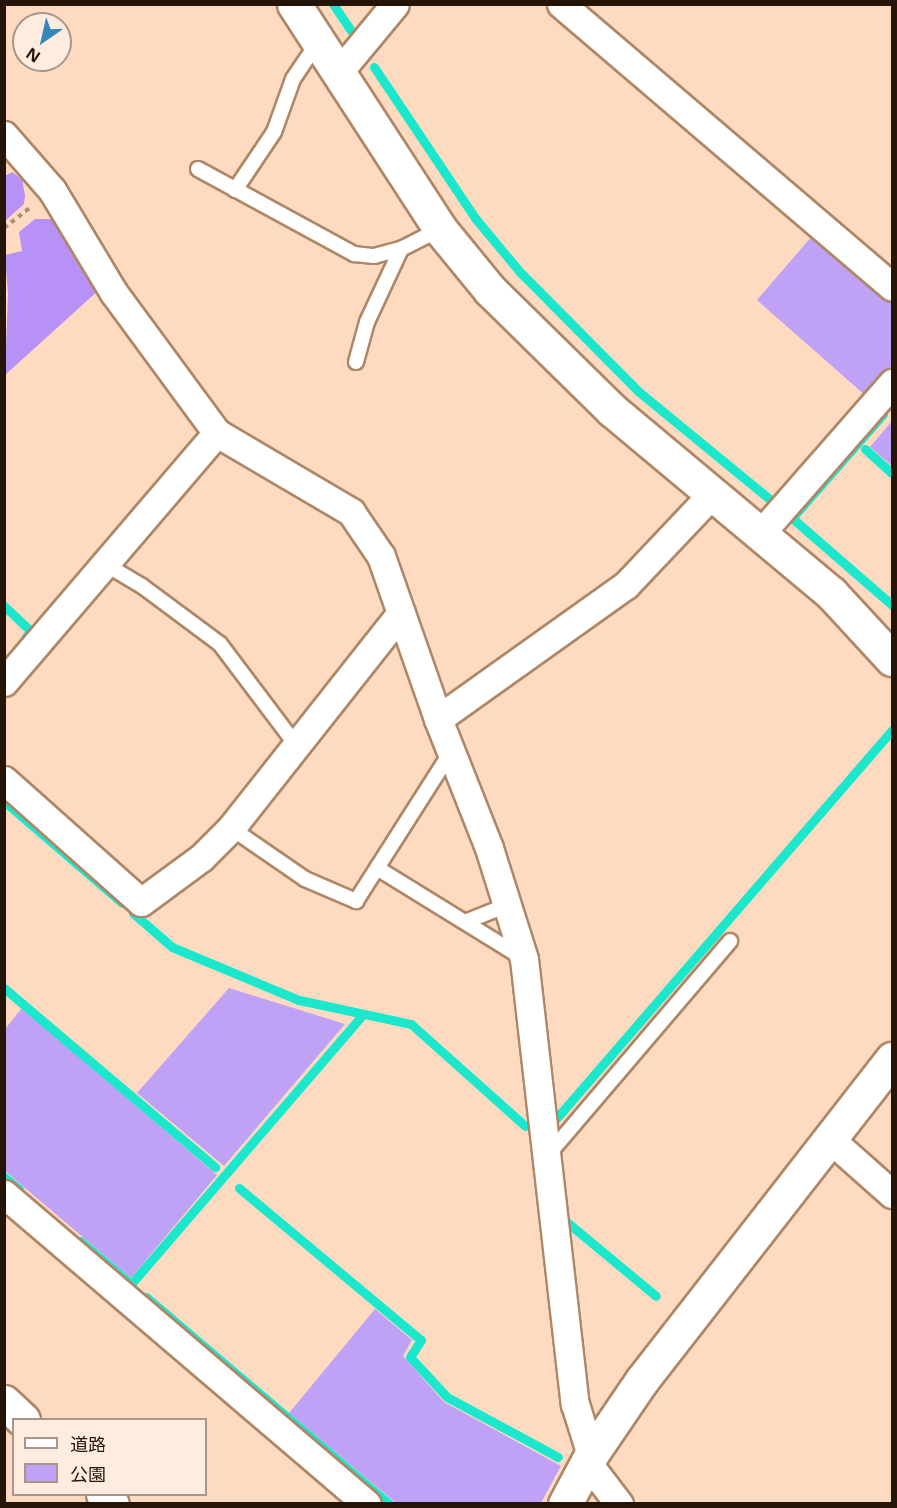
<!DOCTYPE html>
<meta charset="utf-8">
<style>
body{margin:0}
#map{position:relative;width:897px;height:1508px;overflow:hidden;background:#fedbc0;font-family:"Open Sans","Noto Sans JP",sans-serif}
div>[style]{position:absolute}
.green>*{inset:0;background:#bfa1f5}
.forest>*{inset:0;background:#b891f7}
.stream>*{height:9px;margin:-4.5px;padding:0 4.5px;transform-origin:4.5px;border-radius:4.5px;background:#1be7cc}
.path>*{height:4px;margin-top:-2px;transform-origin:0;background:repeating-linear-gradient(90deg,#a98e78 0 4.5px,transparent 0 9px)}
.roads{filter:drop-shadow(2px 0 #ae8767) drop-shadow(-2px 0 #ae8767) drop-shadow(0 2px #ae8767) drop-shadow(0 -2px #ae8767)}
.service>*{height:14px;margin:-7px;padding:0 7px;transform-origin:7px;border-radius:7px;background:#fff}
.minor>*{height:27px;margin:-13.5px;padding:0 13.5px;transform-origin:13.5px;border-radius:13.5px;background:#fff}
.tertiary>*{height:33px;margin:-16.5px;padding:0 16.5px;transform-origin:16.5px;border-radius:16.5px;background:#fff}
.secondary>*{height:33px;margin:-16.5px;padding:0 16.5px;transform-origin:16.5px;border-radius:16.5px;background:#fff}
span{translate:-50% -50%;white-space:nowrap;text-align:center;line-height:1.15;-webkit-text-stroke:5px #feecdf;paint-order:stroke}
.frame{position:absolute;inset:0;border:6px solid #241508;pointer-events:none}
.legend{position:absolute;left:12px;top:1418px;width:195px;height:78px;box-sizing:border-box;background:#feecdf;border:2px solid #a79689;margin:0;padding:8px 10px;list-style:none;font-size:18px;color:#241508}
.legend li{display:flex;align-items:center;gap:12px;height:30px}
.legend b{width:30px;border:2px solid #a79689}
.north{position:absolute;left:12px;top:12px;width:60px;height:60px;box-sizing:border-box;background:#feecdf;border:2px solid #a79689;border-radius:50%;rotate:214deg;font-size:16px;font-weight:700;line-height:24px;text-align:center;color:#241508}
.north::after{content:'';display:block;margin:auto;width:21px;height:27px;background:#3786b8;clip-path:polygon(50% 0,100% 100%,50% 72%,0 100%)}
</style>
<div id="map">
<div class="green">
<i style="clip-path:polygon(812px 236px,892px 304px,892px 365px,866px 396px,757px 300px)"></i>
<i style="clip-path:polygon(892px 421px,892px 466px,870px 447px)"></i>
<i style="clip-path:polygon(229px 988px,345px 1024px,224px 1166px,137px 1093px)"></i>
<i style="clip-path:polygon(22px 1008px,217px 1175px,131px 1278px,5px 1171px,5px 1029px)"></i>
<i style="clip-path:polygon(375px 1309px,412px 1340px,403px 1356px,444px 1402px,561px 1466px,541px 1503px,396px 1503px,289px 1413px)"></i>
</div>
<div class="forest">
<i style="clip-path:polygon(12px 172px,22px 179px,25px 195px,24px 204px,5px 221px,5px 176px)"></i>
<i style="clip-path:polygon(35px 219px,51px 219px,100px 289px,5px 375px,8px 294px,5px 255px,22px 251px,19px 232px)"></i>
</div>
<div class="stream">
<i style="left:333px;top:4px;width:32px;rotate:56deg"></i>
<i style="left:374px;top:67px;width:182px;rotate:56.2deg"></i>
<i style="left:475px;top:218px;width:70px;rotate:50.2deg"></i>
<i style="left:520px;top:272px;width:168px;rotate:45.2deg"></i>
<i style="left:638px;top:391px;width:173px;rotate:39.4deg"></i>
<i style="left:883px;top:414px;width:138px;rotate:131.2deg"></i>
<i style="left:792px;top:518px;width:133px;rotate:41deg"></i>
<i style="left:865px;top:449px;width:36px;rotate:42deg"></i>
<i style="left:4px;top:606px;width:37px;rotate:43deg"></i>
<i style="left:31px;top:631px;width:9px;rotate:131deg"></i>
<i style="left:4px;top:801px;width:156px;rotate:40.8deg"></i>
<i style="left:133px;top:913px;width:52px;rotate:41.1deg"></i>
<i style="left:172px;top:947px;width:138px;rotate:22.7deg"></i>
<i style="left:299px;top:1000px;width:115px;rotate:12.1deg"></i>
<i style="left:411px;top:1024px;width:153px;rotate:41.8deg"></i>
<i style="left:4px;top:988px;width:277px;rotate:40.3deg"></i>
<i style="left:554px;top:1121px;width:517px;rotate:-49.16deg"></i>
<i style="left:4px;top:1177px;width:19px;rotate:39deg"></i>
<i style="left:239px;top:1188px;width:237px;rotate:39.9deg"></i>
<i style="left:421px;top:1340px;width:20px;rotate:123deg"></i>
<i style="left:410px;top:1357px;width:54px;rotate:47.2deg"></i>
<i style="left:447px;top:1397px;width:126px;rotate:28.4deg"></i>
<i style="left:568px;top:1223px;width:114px;rotate:39.7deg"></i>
<i style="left:80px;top:1241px;width:67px;rotate:40.1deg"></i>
<i style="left:131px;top:1284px;width:356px;rotate:-49.3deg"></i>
<i style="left:146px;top:1297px;width:319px;rotate:40.4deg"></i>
</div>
<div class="path">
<i style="left:4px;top:228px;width:33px;rotate:-38deg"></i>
</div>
<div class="roads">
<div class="service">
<i style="left:198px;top:169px;width:178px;rotate:28.6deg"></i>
<i style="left:354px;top:254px;width:20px;rotate:6deg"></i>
<i style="left:374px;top:256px;width:28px;rotate:-15deg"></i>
<i style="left:401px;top:249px;width:44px;rotate:-27.1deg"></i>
<i style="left:235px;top:190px;width:70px;rotate:-56.1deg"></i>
<i style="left:274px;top:132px;width:56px;rotate:-70.3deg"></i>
<i style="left:293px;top:79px;width:45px;rotate:-56deg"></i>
<i style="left:356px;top:362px;width:41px;rotate:-74.6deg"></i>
<i style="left:367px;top:322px;width:81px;rotate:-65deg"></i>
<i style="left:105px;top:564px;width:43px;rotate:30.7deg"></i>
<i style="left:142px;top:586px;width:97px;rotate:36.6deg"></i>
<i style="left:220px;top:644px;width:126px;rotate:53deg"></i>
<i style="left:231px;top:828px;width:90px;rotate:34.6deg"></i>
<i style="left:305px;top:879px;width:56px;rotate:23.3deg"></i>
<i style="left:356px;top:901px;width:177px;rotate:-57.5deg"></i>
<i style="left:377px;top:868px;width:169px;rotate:31.7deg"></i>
<i style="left:465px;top:922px;width:45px;rotate:-22deg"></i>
<i style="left:548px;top:1155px;width:281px;rotate:-49.6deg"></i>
</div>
<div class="minor">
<i style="left:561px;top:4px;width:435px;rotate:40.5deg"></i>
<i style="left:338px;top:73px;width:89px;rotate:-50.4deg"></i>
<i style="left:4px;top:135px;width:73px;rotate:48.9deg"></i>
<i style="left:52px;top:190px;width:120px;rotate:59deg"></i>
<i style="left:114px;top:293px;width:174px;rotate:53.7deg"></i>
<i style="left:217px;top:433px;width:156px;rotate:30.5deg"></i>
<i style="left:351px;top:512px;width:53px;rotate:55.7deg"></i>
<i style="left:381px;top:556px;width:173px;rotate:70.7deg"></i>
<i style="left:438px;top:719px;width:139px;rotate:68.4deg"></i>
<i style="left:489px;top:848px;width:116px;rotate:72.5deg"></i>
<i style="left:524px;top:959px;width:448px;rotate:83.5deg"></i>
<i style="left:575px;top:1404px;width:53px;rotate:72.6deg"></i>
<i style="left:760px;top:534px;width:201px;rotate:-48.8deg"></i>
<i style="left:4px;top:682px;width:328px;rotate:-49.5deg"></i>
<i style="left:438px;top:719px;width:231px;rotate:-35.5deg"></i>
<i style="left:626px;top:585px;width:125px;rotate:-46.6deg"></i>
<i style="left:4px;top:780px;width:183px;rotate:41.7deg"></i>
<i style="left:141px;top:902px;width:74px;rotate:-36.3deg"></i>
<i style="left:201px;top:858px;width:42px;rotate:-45deg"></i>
<i style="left:231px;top:828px;width:274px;rotate:-51.7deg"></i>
<i style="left:830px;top:1139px;width:83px;rotate:41.6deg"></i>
<i style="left:4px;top:1194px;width:477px;rotate:40.5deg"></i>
<i style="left:587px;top:1462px;width:53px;rotate:52.7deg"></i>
</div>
<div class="tertiary">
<i style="left:294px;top:4px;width:268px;rotate:57deg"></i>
<i style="left:440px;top:229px;width:79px;rotate:50.7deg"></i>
<i style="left:490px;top:290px;width:171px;rotate:44.5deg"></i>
<i style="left:612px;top:410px;width:285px;rotate:39.9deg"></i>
<i style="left:831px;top:593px;width:90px;rotate:47.3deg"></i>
<i style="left:565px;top:1504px;width:55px;rotate:-62deg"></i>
<i style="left:591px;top:1455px;width:91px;rotate:-55.8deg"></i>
<i style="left:642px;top:1380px;width:407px;rotate:-52.1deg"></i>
</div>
<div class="secondary">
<i style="left:4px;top:1402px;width:26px;rotate:43deg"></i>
<i style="left:103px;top:1494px;width:13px;rotate:48deg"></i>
</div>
</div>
<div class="frame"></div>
<ul class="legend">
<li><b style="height:8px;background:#fff"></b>道路</li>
<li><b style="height:16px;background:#bfa1f5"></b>公園</li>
</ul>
<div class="north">N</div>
</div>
